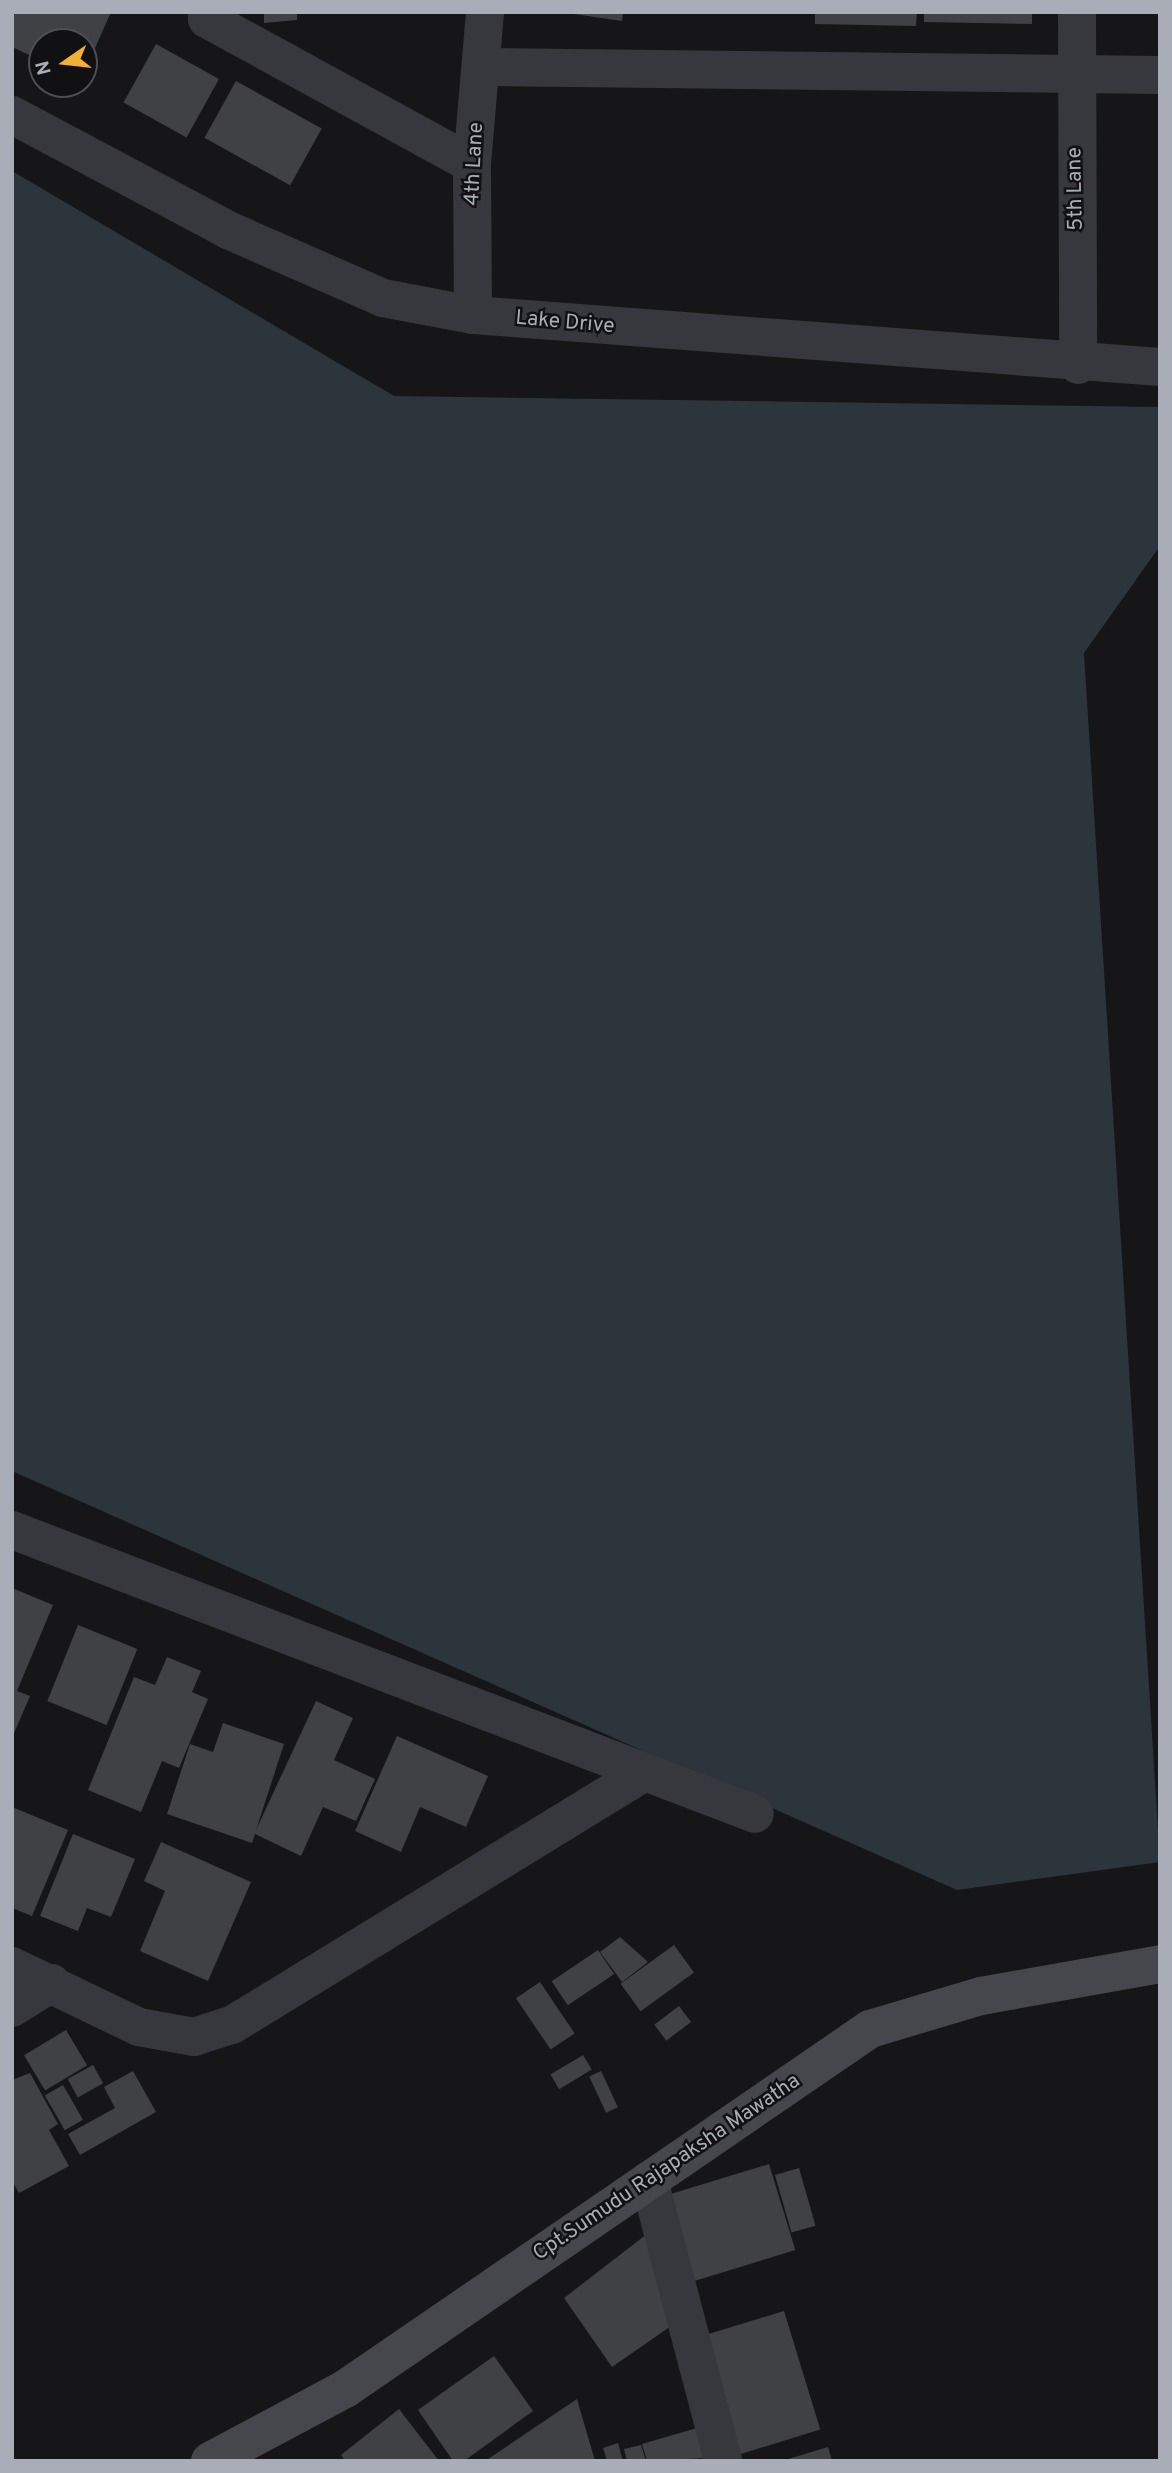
<!DOCTYPE html>
<style>
body{margin:0}
#map{position:relative;width:1172px;height:2473px;overflow:hidden;background:#161618;font-family:Overpass,sans-serif}
div>[style]{position:absolute}
.water>*{inset:0;background:#2c353c}
.building>*{inset:0;background:#404145;transform-origin:0 0}
.street>*{height:38px;margin:-19px;padding:0 19px;transform-origin:19px;border-radius:19px;background:#37383d}
.secondary>*{height:38px;margin:-19px;padding:0 19px;transform-origin:19px;border-radius:19px;background:#45474d}
span{translate:-50% -50%;white-space:nowrap;text-align:center;line-height:1.15;-webkit-text-stroke:5px #111113;paint-order:stroke}
.street-label{font-size:21px;color:#a8adb8}
.frame{position:absolute;inset:0;border:14px solid #a8adb8;pointer-events:none}
.north{position:absolute;left:28px;top:28px;width:70px;height:70px;box-sizing:border-box;background:#111113;border:2px solid #4d4f55;border-radius:50%;rotate:256deg;font-size:19px;font-weight:700;line-height:28px;text-align:center;color:#a8adb8}
.north::after{content:'';display:block;margin:auto;width:24px;height:32px;background:#f2b134;clip-path:polygon(50% 0,100% 100%,50% 72%,0 100%)}
</style>
<div id="map">
<div class="water">
<i style="clip-path:polygon(12px 171px,394px 396px,1160px 407px,1160px 546px,1084px 653px,1160px 1862px,957px 1890px,12px 1471px)"></i>
</div>
<div class="building">
<i style="clip-path:polygon(12px 12px,111px 12px,84px 73px,84px 42px,42px 42px,42px 61px,12px 47px)"></i>
<i style="clip-path:polygon(264px 12px,297px 12px,297px 20px,264px 23px)"></i>
<i style="clip-path:polygon(560px 12px,623px 12px,622px 21px)"></i>
<i style="clip-path:polygon(815px 12px,917px 12px,916px 26px,815px 24px)"></i>
<i style="clip-path:polygon(924px 12px,1032px 12px,1032px 24px,924px 22px)"></i>
<i style="left:156px;top:44px;width:72px;height:67px;rotate:29deg"></i>
<i style="left:236px;top:81px;width:98px;height:65px;rotate:29deg"></i>
<i style="clip-path:polygon(12px 1588px,53px 1605px,17px 1691px,30px 1696px,12px 1738px)"></i>
<i style="left:78px;top:1625px;width:64px;height:82px;rotate:22deg"></i>
<i style="clip-path:polygon(167px 1657px,201px 1671px,192px 1692px,208px 1699px,179px 1768px,162px 1761px,141px 1812px,88px 1790px,134px 1677px,155px 1685px)"></i>
<i style="clip-path:polygon(316px 1701px,353px 1718px,334px 1760px,375px 1779px,356px 1821px,323px 1807px,301px 1856px,255px 1834px,252px 1843px,167px 1814px,190px 1744px,213px 1752px,223px 1723px,284px 1744px,256px 1830px)"></i>
<i style="clip-path:polygon(397px 1736px,488px 1776px,466px 1827px,420px 1807px,401px 1852px,355px 1831px)"></i>
<i style="clip-path:polygon(12px 1807px,68px 1830px,32px 1916px,12px 1908px)"></i>
<i style="clip-path:polygon(73px 1834px,135px 1859px,111px 1917px,87px 1908px,78px 1931px,40px 1916px)"></i>
<i style="clip-path:polygon(161px 1842px,251px 1882px,208px 1981px,140px 1951px,165px 1891px,144px 1881px)"></i>
<i style="clip-path:polygon(620px 1937px,648px 1962px,622px 1982px,600px 1952px)"></i>
<i style="left:674px;top:1945px;width:34px;height:66px;rotate:54deg"></i>
<i style="left:598px;top:1950px;width:29px;height:56px;rotate:56deg"></i>
<i style="left:540px;top:1982px;width:62px;height:29px;rotate:56deg"></i>
<i style="left:679px;top:2006px;width:20px;height:31px;rotate:53deg"></i>
<i style="left:66px;top:2030px;width:41px;height:49px;rotate:59deg"></i>
<i style="left:583px;top:2055px;width:17px;height:38px;rotate:59deg"></i>
<i style="left:93px;top:2065px;width:21px;height:29px;rotate:61deg"></i>
<i style="clip-path:polygon(133px 2071px,156px 2112px,80px 2155px,68px 2134px,115px 2108px,104px 2087px)"></i>
<i style="left:601px;top:2071px;width:40px;height:13px;rotate:65deg"></i>
<i style="clip-path:polygon(30px 2073px,58px 2124px,49px 2130px,69px 2166px,19px 2193px,12px 2181px,12px 2080px)"></i>
<i style="left:63px;top:2085px;width:40px;height:21px;rotate:60deg"></i>
<i style="left:769px;top:2164px;width:90px;height:108px;rotate:73deg"></i>
<i style="left:799px;top:2168px;width:60px;height:25px;rotate:74deg"></i>
<i style="clip-path:polygon(647px 2234px,674px 2324px,612px 2367px,564px 2298px)"></i>
<i style="left:784px;top:2311px;width:124px;height:84px;rotate:73deg"></i>
<i style="clip-path:polygon(494px 2356px,533px 2411px,464px 2461px,453px 2461px,418px 2410px)"></i>
<i style="clip-path:polygon(577px 2399px,595px 2461px,485px 2461px)"></i>
<i style="clip-path:polygon(399px 2409px,439px 2461px,345px 2461px,341px 2455px)"></i>
<i style="clip-path:polygon(697px 2428px,706px 2458px,647px 2461px,642px 2444px)"></i>
<i style="clip-path:polygon(618px 2443px,623px 2461px,607px 2461px,603px 2448px)"></i>
<i style="clip-path:polygon(641px 2445px,646px 2461px,627px 2461px,624px 2449px)"></i>
<i style="clip-path:polygon(828px 2447px,832px 2461px,785px 2461px,785px 2460px)"></i>
</div>
<div class="street">
<i style="left:207px;top:12px;width:7px;rotate:90deg"></i>
<i style="left:207px;top:19px;width:302px;rotate:28.7deg"></i>
<i style="left:1077px;top:12px;width:353px;rotate:89.8deg"></i>
<i style="left:482px;top:67px;width:678px;rotate:0.68deg"></i>
<i style="left:12px;top:115px;width:245px;rotate:28deg"></i>
<i style="left:228px;top:230px;width:169px;rotate:23.7deg"></i>
<i style="left:383px;top:298px;width:92px;rotate:10.7deg"></i>
<i style="left:473px;top:315px;width:689px;rotate:4.33deg"></i>
<i style="left:473px;top:315px;width:151px;rotate:-90.4deg"></i>
<i style="left:472px;top:164px;width:153px;rotate:-85.1deg"></i>
<i style="left:12px;top:1530px;width:795px;rotate:20.92deg"></i>
<i style="left:12px;top:1966px;width:141px;rotate:25.7deg"></i>
<i style="left:139px;top:2027px;width:56px;rotate:10.3deg"></i>
<i style="left:194px;top:2037px;width:40px;rotate:-18deg"></i>
<i style="left:232px;top:2025px;width:484px;rotate:-31.5deg"></i>
<i style="left:12px;top:2008px;width:47px;rotate:-32deg"></i>
<i style="left:649px;top:2180px;width:291px;rotate:75.2deg"></i>
</div>
<div class="secondary">
<i style="left:210px;top:2461px;width:153px;rotate:-28.1deg"></i>
<i style="left:345px;top:2389px;width:637px;rotate:-34.44deg"></i>
<i style="left:870px;top:2029px;width:116px;rotate:-16.6deg"></i>
<i style="left:981px;top:1996px;width:182px;rotate:-10.1deg"></i>
</div>
<div class="street-label">
<span style="left:475px;top:164px;rotate:-87deg">4th Lane</span>
<span style="left:1076px;top:189px;rotate:-91deg">5th Lane</span>
<span style="left:565px;top:323px;rotate:5deg">Lake Drive</span>
<span style="left:667px;top:2168px;rotate:-34deg">Cpt.Sumudu Rajapaksha Mawatha</span>
</div>
<div class="frame"></div>
<div class="north">N</div>
</div>
